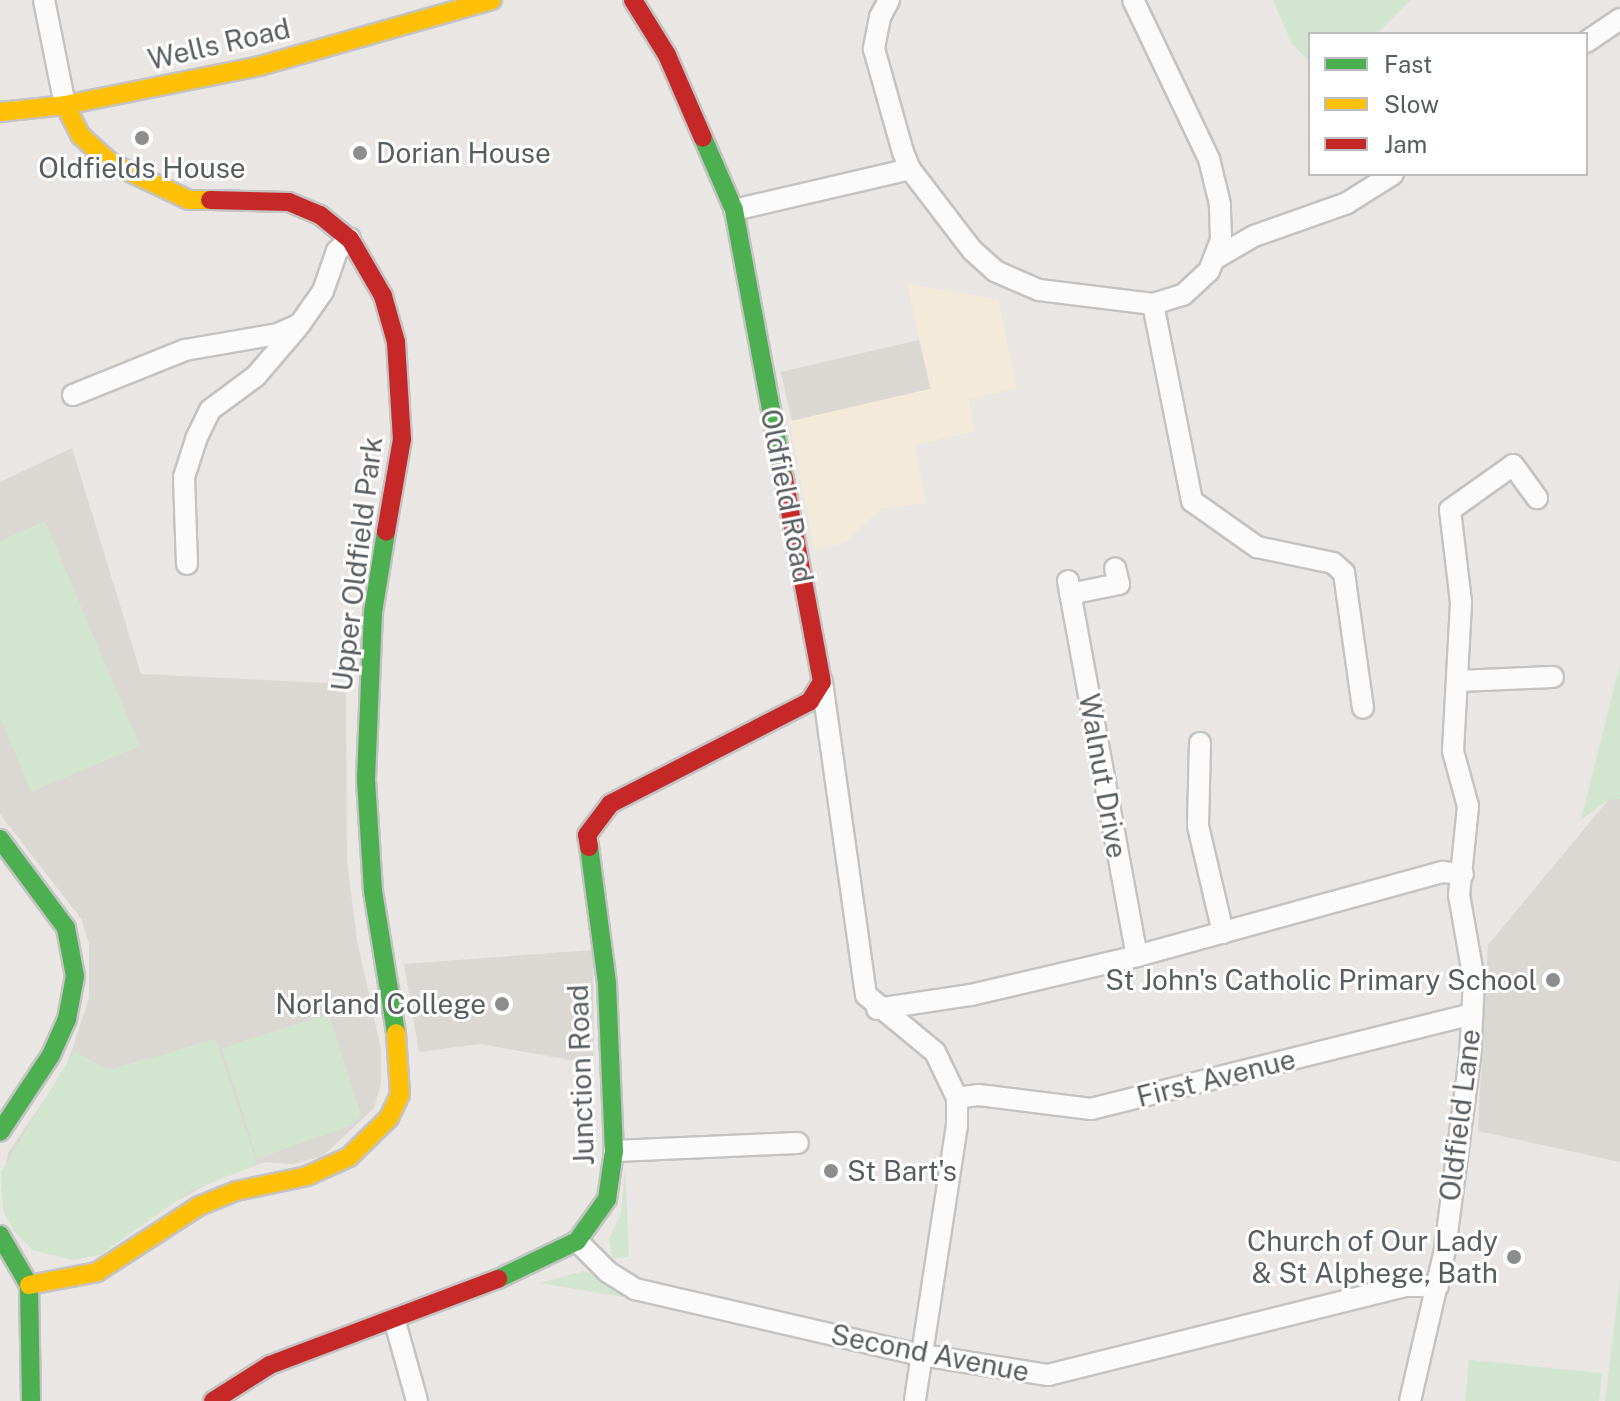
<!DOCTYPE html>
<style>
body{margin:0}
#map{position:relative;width:1620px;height:1401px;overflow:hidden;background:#e9e6e3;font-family:"Public Sans",sans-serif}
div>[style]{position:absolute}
.commercial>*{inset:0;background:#f4eada}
.education>*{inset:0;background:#dbd7d2;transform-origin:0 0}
.green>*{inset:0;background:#d2e5ce}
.roads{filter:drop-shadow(2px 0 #c4c3c4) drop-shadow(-2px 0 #c4c3c4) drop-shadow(0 2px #c4c3c4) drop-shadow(0 -2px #c4c3c4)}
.street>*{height:20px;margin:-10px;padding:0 10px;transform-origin:10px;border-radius:10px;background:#fcfbfb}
.fast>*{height:18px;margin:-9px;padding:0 9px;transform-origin:9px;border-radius:9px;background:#4caf50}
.slow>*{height:18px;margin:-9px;padding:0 9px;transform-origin:9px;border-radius:9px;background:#ffc107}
.jam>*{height:18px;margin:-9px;padding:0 9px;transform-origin:9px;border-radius:9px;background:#c62828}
.dots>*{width:22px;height:22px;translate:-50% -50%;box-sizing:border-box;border:4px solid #fff;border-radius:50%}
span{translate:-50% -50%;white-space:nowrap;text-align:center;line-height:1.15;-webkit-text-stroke:6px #fff;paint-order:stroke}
.street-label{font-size:28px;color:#585d61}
.poi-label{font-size:28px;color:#585d61}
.left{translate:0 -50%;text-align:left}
.right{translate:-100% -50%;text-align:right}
.legend{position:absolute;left:1308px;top:32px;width:280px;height:144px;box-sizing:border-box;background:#fff;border:2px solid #bcbec0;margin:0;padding:10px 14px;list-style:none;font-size:24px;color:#585d61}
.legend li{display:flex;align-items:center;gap:16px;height:40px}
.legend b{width:40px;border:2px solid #bcbec0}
</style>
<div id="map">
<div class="commercial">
<i style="clip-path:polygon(907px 284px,998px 299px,1017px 388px,969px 400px,975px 431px,915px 445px,926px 503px,881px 509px,844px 543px,814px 549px,789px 418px,931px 389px)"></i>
</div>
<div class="education">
<i style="left:919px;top:340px;width:50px;height:142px;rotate:77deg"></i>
<i style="clip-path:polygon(72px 448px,141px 674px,346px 684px,347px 861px,357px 940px,381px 1050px,381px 1083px,374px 1108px,323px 1156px,293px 1164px,265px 1162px,226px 1174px,153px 1214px,101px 1254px,74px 1260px,33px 1250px,14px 1231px,1px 1190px,8px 1153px,66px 1068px,89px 998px,89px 944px,82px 920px,0 814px,0 482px)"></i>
<i style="clip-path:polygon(1609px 799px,1620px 799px,1620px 1162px,1478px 1131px,1488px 945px)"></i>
<i style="clip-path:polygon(593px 950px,594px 1064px,480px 1044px,419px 1052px,404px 964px)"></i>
</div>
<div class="green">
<i style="clip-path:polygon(1273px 0,1411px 0,1376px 34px,1310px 34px,1310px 62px,1292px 44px)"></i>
<i style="clip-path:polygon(45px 521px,140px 746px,31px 792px,0 717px,0 541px)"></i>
<i style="clip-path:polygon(1620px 664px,1620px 799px,1608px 800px,1581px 820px)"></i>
<i style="clip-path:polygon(329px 1014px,361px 1114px,352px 1125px,257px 1159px,222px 1048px)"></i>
<i style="clip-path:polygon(216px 1039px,257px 1165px,192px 1190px,101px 1254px,74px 1260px,33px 1250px,14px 1231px,3px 1210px,1px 1172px,74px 1051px,108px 1070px)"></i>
<i style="clip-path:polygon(625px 1167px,629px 1257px,612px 1258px,609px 1239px,621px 1213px)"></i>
<i style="clip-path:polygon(584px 1271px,600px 1277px,623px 1297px,540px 1283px)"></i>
<i style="clip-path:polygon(1620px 1280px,1620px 1401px,1605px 1401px)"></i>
<i style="clip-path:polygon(1469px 1360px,1602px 1373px,1599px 1401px,1465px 1401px)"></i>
</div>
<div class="roads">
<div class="street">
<i style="left:44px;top:0;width:107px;rotate:78.7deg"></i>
<i style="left:889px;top:0;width:19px;rotate:118deg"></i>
<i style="left:880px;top:17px;width:33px;rotate:101deg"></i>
<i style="left:874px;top:49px;width:107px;rotate:74.3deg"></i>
<i style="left:903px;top:152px;width:18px;rotate:68deg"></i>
<i style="left:910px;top:169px;width:102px;rotate:52.6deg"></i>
<i style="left:972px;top:250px;width:31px;rotate:42deg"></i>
<i style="left:995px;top:271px;width:48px;rotate:23.4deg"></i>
<i style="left:1039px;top:290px;width:115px;rotate:7deg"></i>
<i style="left:1153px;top:304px;width:31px;rotate:-17deg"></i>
<i style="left:1183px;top:295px;width:35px;rotate:-43deg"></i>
<i style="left:1209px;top:271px;width:34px;rotate:-69deg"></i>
<i style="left:1221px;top:239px;width:35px;rotate:-92deg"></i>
<i style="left:1220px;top:204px;width:46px;rotate:-103.7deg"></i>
<i style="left:1209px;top:159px;width:176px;rotate:-115.5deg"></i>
<i style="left:1586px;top:42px;width:41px;rotate:-34.1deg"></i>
<i style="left:734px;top:210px;width:181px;rotate:-13.1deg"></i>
<i style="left:1216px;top:258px;width:44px;rotate:-30.1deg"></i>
<i style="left:1254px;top:236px;width:99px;rotate:-19.5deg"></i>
<i style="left:1347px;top:203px;width:54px;rotate:-32.2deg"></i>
<i style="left:1153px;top:304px;width:201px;rotate:78.8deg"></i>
<i style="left:1192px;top:501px;width:80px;rotate:35.3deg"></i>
<i style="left:1257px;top:547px;width:78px;rotate:11.9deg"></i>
<i style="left:1333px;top:563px;width:15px;rotate:42deg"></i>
<i style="left:1344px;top:573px;width:136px;rotate:82deg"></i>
<i style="left:73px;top:395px;width:121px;rotate:-21.9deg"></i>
<i style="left:185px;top:350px;width:94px;rotate:-9.8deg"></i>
<i style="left:278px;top:334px;width:24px;rotate:-24deg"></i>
<i style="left:300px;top:324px;width:40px;rotate:-55.1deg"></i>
<i style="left:323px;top:291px;width:42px;rotate:-70.7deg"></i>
<i style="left:337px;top:251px;width:18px;rotate:-43deg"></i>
<i style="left:187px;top:564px;width:87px;rotate:-92deg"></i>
<i style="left:184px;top:477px;width:40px;rotate:-72deg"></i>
<i style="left:196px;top:439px;width:32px;rotate:-64deg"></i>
<i style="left:210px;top:410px;width:57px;rotate:-36.5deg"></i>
<i style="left:256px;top:376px;width:63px;rotate:-49.5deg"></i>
<i style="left:1068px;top:581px;width:381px;rotate:79.6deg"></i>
<i style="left:1070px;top:594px;width:50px;rotate:-11.5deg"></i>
<i style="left:1119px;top:584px;width:16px;rotate:-104deg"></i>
<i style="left:1457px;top:681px;width:96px;rotate:-2.4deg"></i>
<i style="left:822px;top:682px;width:316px;rotate:82deg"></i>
<i style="left:866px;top:995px;width:89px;rotate:39.6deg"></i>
<i style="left:935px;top:1052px;width:51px;rotate:64.4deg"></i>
<i style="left:957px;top:1098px;width:27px;rotate:90deg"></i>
<i style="left:957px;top:1125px;width:279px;rotate:98.7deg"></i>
<i style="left:1200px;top:743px;width:83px;rotate:91.4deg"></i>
<i style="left:1198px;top:826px;width:110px;rotate:76.8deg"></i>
<i style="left:877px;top:1009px;width:95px;rotate:-8.5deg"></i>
<i style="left:971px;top:995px;width:171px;rotate:-13.2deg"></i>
<i style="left:1137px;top:956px;width:317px;rotate:-15.4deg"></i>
<i style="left:1443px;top:872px;width:20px;rotate:6deg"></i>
<i style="left:957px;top:1098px;width:22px;rotate:-8deg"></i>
<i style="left:979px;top:1095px;width:113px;rotate:7.1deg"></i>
<i style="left:1091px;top:1109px;width:393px;rotate:-14deg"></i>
<i style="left:614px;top:1151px;width:184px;rotate:-2.5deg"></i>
<i style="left:577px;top:1241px;width:44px;rotate:45deg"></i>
<i style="left:608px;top:1272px;width:32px;rotate:32deg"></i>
<i style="left:635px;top:1289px;width:294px;rotate:13deg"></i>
<i style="left:922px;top:1355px;width:128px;rotate:9deg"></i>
<i style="left:1048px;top:1375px;width:369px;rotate:-14deg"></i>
<i style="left:1406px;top:1286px;width:32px"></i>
<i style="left:395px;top:1322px;width:82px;rotate:74.4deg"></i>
<i style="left:1410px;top:1401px;width:156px;rotate:-77deg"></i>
<i style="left:1445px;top:1249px;width:194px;rotate:-82.6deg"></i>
<i style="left:1470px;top:1057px;width:77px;rotate:-87deg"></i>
<i style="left:1474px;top:980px;width:86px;rotate:-100deg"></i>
<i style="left:1459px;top:895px;width:89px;rotate:-84.2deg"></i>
<i style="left:1468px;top:806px;width:57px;rotate:-105.3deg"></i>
<i style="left:1453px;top:751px;width:149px;rotate:-86.9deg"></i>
<i style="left:1461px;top:602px;width:93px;rotate:-96.8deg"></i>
<i style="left:1450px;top:510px;width:77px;rotate:-35.5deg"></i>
<i style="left:1513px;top:465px;width:41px;rotate:54deg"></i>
</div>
<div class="fast">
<i style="left:703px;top:138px;width:78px;rotate:66.7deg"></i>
<i style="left:734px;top:210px;width:274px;rotate:79.5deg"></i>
<i style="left:386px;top:532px;width:81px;rotate:99.2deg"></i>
<i style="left:373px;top:612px;width:168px;rotate:92.4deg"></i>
<i style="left:366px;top:780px;width:111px;rotate:86.4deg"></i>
<i style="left:373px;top:891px;width:144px;rotate:80.8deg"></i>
<i style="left:0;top:839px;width:111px;rotate:53.4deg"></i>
<i style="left:66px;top:928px;width:49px;rotate:79.4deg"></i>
<i style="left:75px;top:976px;width:44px;rotate:100.5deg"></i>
<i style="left:67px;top:1019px;width:39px;rotate:114deg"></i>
<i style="left:51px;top:1055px;width:92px;rotate:123.5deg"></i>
<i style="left:0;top:1235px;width:58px;rotate:59.9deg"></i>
<i style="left:29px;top:1285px;width:116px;rotate:89deg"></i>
<i style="left:498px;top:1279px;width:88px;rotate:-25.7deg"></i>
<i style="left:577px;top:1241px;width:52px;rotate:-54.5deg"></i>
<i style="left:607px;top:1199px;width:49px;rotate:-81.7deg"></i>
<i style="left:614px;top:1151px;width:168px;rotate:-92.4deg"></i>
<i style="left:607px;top:983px;width:137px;rotate:-97.5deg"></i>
</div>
<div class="slow">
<i style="left:65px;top:105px;width:34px;rotate:63deg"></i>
<i style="left:80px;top:135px;width:42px;rotate:42.1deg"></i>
<i style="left:111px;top:163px;width:86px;rotate:25.4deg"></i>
<i style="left:189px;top:200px;width:21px"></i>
<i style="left:0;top:112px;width:65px;rotate:-6.1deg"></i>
<i style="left:65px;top:105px;width:199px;rotate:-11.3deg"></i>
<i style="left:260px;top:66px;width:241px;rotate:-15.9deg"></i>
<i style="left:29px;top:1285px;width:69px;rotate:-10.8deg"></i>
<i style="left:97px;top:1272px;width:121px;rotate:-32.9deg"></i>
<i style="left:199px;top:1206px;width:40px;rotate:-22deg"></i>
<i style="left:236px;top:1191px;width:73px;rotate:-11.9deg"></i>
<i style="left:307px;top:1176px;width:46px;rotate:-24.3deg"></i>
<i style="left:349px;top:1157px;width:56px;rotate:-44.3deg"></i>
<i style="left:389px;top:1118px;width:26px;rotate:-65deg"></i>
<i style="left:400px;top:1094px;width:61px;rotate:-93.8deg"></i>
</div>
<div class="jam">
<i style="left:633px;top:0;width:65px;rotate:58.3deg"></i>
<i style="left:667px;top:55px;width:90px;rotate:66.6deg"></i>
<i style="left:210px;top:200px;width:79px;rotate:1.5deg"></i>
<i style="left:289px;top:202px;width:34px;rotate:23deg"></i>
<i style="left:320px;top:215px;width:38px;rotate:39deg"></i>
<i style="left:350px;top:239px;width:66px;rotate:59.9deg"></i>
<i style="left:383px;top:296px;width:48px;rotate:74.2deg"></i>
<i style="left:396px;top:342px;width:97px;rotate:86.5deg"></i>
<i style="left:402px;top:439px;width:94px;rotate:99.8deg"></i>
<i style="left:589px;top:847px;width:12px;rotate:-99deg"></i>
<i style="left:587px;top:835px;width:39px;rotate:-53deg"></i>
<i style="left:610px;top:804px;width:225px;rotate:-27.2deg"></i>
<i style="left:810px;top:701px;width:22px;rotate:-58deg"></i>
<i style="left:822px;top:682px;width:207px;rotate:-100.6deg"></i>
<i style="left:213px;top:1401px;width:67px;rotate:-32.3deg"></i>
<i style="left:270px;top:1365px;width:244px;rotate:-20.7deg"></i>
</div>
</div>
<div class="dots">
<i style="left:142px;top:138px;background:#8b8d8e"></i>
<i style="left:360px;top:153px;background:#8b8d8e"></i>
<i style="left:1553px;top:980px;background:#8b8d8e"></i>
<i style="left:502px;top:1004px;background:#8b8d8e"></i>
<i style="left:831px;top:1171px;background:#8b8d8e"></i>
<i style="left:1514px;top:1257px;background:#8b8d8e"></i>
</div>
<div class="street-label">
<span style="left:219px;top:44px;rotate:-13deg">Wells Road</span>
<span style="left:787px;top:496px;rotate:79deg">Oldfield Road</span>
<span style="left:357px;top:564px;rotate:-83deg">Upper Oldfield Park</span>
<span style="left:1103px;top:776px;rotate:80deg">Walnut Drive</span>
<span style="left:581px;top:1075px;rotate:-92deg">Junction Road</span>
<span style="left:1216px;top:1078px;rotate:-14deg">First Avenue</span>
<span style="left:1460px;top:1115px;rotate:-83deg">Oldfield Lane</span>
<span style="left:930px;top:1353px;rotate:11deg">Second Avenue</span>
</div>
<div class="poi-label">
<span class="left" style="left:376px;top:153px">Dorian House</span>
<span style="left:142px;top:168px">Oldfields House</span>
<span class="right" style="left:1537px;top:980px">St John's Catholic Primary School</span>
<span class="right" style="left:486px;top:1004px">Norland College</span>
<span class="left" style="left:847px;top:1171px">St Bart's</span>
<span class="right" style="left:1498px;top:1257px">Church of Our Lady<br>&amp; St Alphege, Bath</span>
</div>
<ul class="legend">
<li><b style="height:10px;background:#4caf50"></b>Fast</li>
<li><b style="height:10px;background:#ffc107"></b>Slow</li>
<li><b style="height:10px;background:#c62828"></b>Jam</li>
</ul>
</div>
